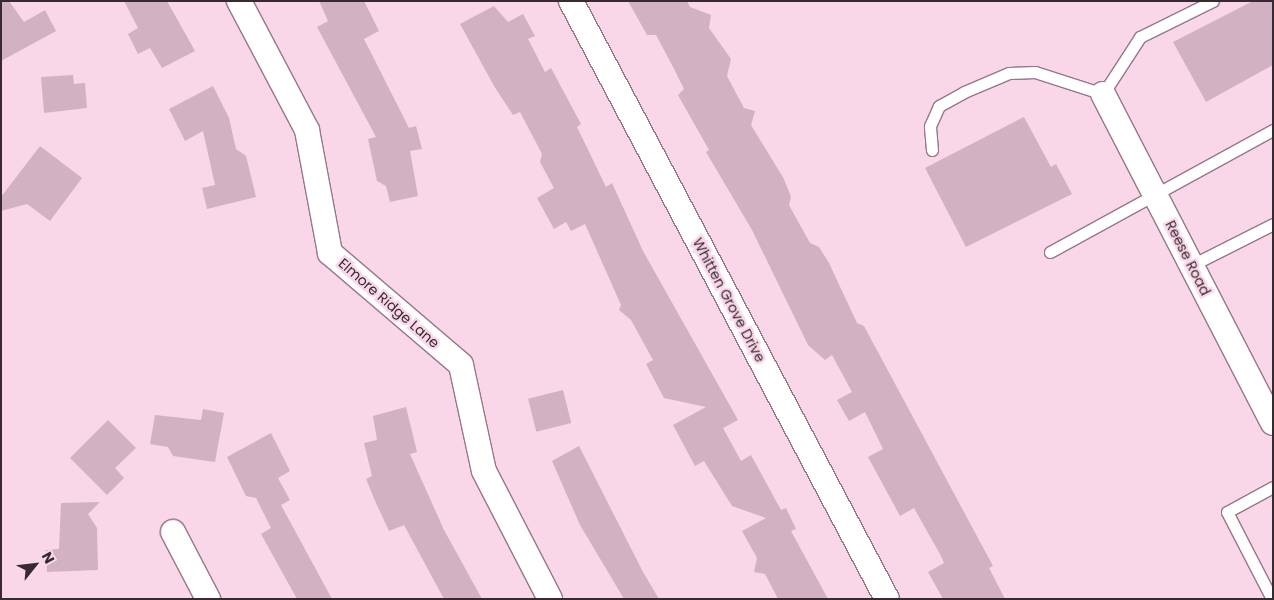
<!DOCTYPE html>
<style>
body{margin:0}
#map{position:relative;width:1274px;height:600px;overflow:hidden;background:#f9d7e9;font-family:Poppins,sans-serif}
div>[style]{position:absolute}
.building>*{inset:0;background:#d2b1c3;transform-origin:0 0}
.roads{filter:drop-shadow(1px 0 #967788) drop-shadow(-1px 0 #967788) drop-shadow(0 1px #967788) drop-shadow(0 -1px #967788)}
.service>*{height:11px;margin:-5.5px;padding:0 5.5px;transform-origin:5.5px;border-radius:5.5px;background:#fff}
.minor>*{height:24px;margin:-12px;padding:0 12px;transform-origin:12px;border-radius:12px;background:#fff}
span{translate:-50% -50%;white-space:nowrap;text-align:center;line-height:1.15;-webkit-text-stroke:5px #f9d7e9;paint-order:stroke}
.street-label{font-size:14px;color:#372a31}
.frame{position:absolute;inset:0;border:2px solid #372a31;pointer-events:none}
.north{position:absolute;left:10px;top:540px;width:50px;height:50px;-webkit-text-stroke:4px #f9d7e9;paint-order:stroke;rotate:61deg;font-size:14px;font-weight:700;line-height:20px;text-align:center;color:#372a31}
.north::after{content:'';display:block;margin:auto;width:18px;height:22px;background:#372a31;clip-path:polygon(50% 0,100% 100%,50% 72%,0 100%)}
</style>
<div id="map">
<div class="building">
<i style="clip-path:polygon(1px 1px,9px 1px,24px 22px,45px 10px,56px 31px,1px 61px)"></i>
<i style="clip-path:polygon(124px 1px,167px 1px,195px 51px,162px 68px,150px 48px,138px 54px,128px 34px,138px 28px)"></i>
<i style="clip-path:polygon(319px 1px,364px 1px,379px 31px,364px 39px,409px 128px,416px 126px,422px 149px,410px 151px,418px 196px,390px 202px,386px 186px,377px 181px,368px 139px,376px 137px,317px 27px,328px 21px)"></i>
<i style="clip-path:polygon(628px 1px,687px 1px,690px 7px,711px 15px,709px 28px,731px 59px,727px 76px,744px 108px,755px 111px,751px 125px,784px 179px,791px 197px,789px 205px,810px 243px,819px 247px,829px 263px,857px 323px,864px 326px,993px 566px,989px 568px,1005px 599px,943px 599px,928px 572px,944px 563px,941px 556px,914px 508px,900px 516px,868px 457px,883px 449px,865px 412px,849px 421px,837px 400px,852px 392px,832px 355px,825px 360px,808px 345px,752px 230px,706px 152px,709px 150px,678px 95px,684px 89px,673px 67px,656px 35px,647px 35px)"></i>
<i style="clip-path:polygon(1253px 1px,1273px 1px,1273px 65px,1206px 102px,1173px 42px)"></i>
<i style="clip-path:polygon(494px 6px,508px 22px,523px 14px,535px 36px,528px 39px,545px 72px,551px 68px,581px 124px,577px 127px,606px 187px,612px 183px,643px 251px,738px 420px,723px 428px,741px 461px,751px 455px,781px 510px,786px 508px,796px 529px,791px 531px,828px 599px,778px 599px,765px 574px,754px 572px,757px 558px,742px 531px,766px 518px,732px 506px,704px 461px,695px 466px,673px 425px,706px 407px,664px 398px,646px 364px,653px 360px,631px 320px,619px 310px,621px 305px,585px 224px,571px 231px,566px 222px,554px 229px,537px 198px,554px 188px,540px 162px,542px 154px,520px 112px,513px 115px,494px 86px,460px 24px)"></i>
<i style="clip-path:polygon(73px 75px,74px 84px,85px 83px,87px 108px,44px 113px,41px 77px)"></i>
<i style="clip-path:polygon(213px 86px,229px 118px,236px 149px,246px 156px,256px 197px,207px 209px,202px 188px,215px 185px,203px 131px,185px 141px,169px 109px)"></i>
<i style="clip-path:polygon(1024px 117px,1051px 167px,1056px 164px,1072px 194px,966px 247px,925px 168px)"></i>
<i style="clip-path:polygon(40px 146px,82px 178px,50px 221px,27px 204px,1px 211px,1px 197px)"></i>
<i style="left:563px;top:390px;width:34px;height:36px;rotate:76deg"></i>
<i style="clip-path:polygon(406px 407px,417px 452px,410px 454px,444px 530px,482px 599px,444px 599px,404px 525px,389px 531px,376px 503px,366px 479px,372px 476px,364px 443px,377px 440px,373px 416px)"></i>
<i style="clip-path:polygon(203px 409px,224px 413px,215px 462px,173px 456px,168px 447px,150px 444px,155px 415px,201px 420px)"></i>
<i style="clip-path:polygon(108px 420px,136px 448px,115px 468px,124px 478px,107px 495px,70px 458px)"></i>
<i style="clip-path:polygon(271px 433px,290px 471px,278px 478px,290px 500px,281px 505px,332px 599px,297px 599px,261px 534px,271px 528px,256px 498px,246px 496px,227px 457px)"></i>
<i style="clip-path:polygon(579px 446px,643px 572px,659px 599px,624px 599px,580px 525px,552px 461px)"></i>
<i style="clip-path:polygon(100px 502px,88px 514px,97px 528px,98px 570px,47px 572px,46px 550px,59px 549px,61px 503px)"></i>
</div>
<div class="roads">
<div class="service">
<i style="left:932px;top:150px;width:24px;rotate:-95deg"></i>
<i style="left:930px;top:126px;width:22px;rotate:-66deg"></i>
<i style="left:939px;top:106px;width:29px;rotate:-29deg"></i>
<i style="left:964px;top:92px;width:49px;rotate:-22.9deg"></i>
<i style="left:1009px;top:73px;width:26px;rotate:-2deg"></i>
<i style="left:1035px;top:72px;width:71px;rotate:17.9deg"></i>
<i style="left:1103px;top:94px;width:68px;rotate:-57deg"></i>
<i style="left:1140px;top:37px;width:81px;rotate:-26.3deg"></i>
<i style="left:1050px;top:252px;width:254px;rotate:-28.7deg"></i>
<i style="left:1192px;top:265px;width:91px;rotate:-26.8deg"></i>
<i style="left:1272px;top:599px;width:98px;rotate:-117.3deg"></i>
<i style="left:1227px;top:512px;width:52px;rotate:-28.5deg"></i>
</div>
<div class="minor">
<i style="left:239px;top:1px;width:146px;rotate:62.2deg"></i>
<i style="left:307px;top:130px;width:125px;rotate:79.4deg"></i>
<i style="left:330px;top:253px;width:172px;rotate:40.5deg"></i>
<i style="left:461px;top:365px;width:108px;rotate:77.8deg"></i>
<i style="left:484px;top:471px;width:144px;rotate:62.7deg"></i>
<i style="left:571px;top:1px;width:676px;rotate:62.15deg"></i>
<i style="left:1103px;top:94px;width:370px;rotate:62.7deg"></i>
<i style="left:173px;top:532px;width:76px;rotate:62.4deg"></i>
</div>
</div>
<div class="street-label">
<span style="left:1188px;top:258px;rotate:63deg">Reese Road</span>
<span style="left:729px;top:300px;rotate:62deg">Whitten Grove Drive</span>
<span style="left:389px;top:303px;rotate:41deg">Elmore Ridge Lane</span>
</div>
<div class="frame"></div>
<div class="north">N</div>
</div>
